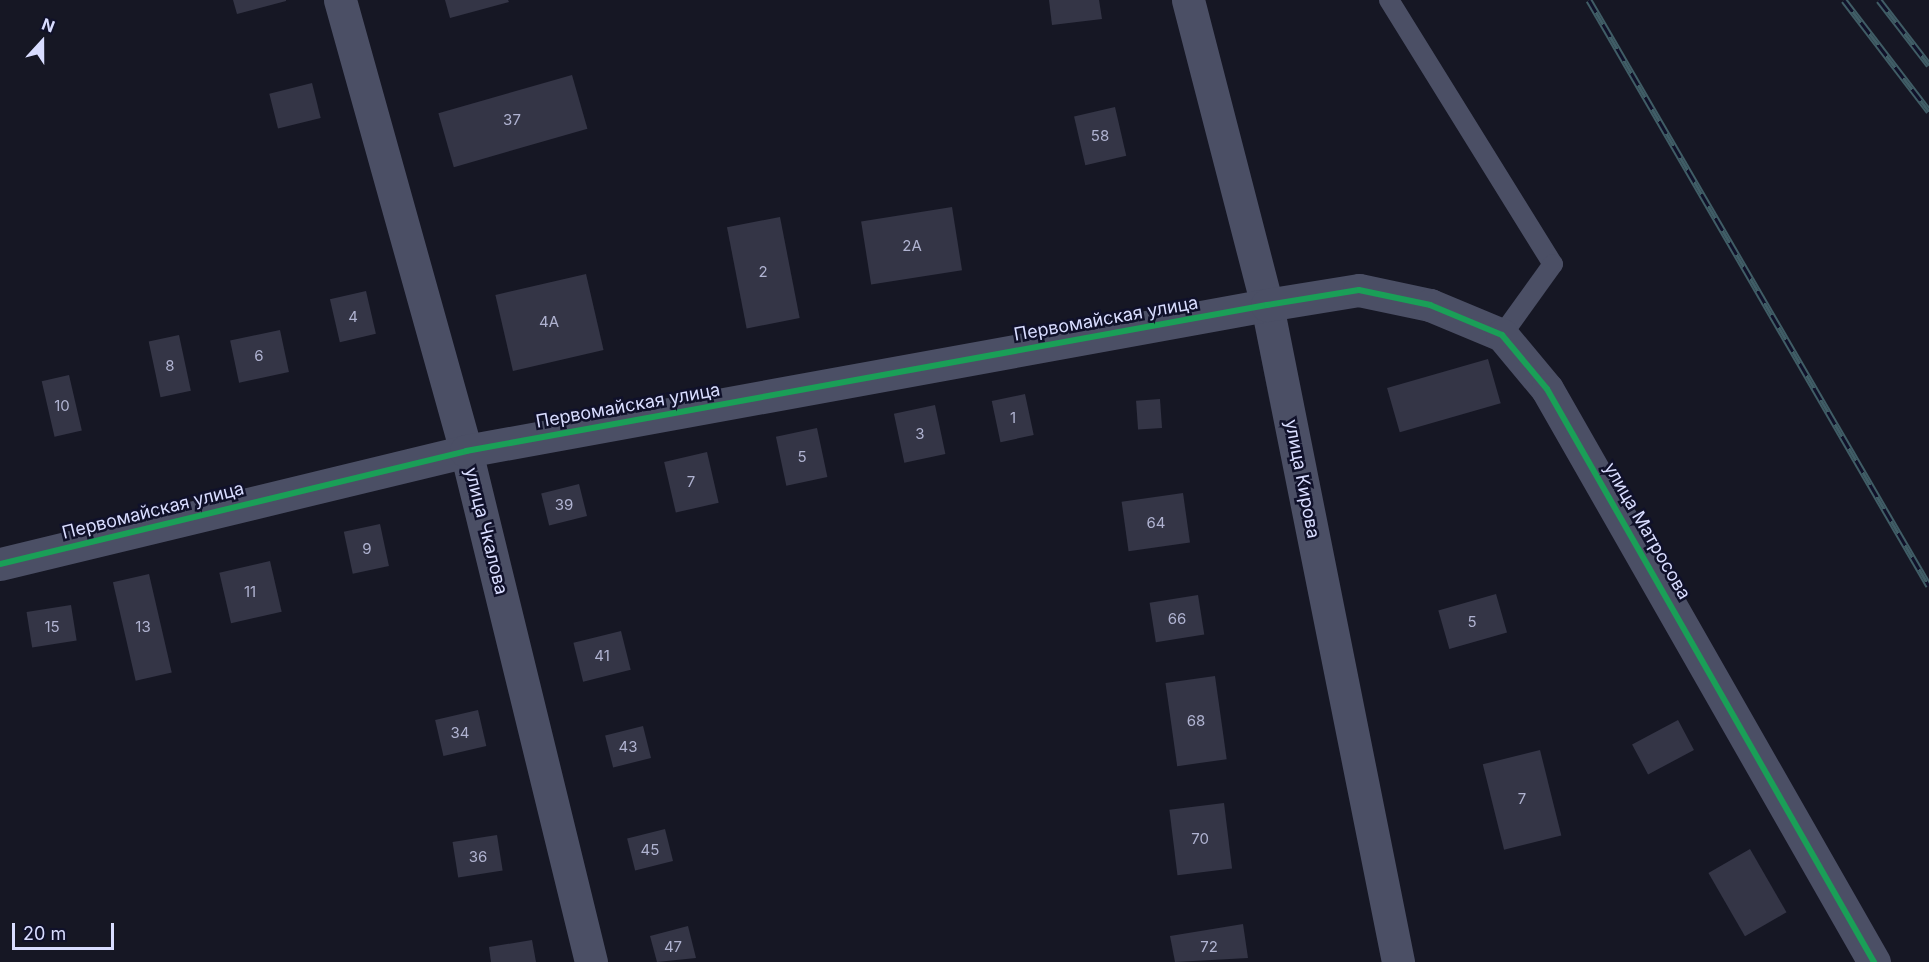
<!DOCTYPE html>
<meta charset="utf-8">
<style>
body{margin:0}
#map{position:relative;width:1929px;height:962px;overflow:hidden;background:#161724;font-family:Inter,sans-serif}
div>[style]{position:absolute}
.building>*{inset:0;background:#343546;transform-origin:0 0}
.lane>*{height:20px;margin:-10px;padding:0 10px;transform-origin:10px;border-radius:10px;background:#4b4f65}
.street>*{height:33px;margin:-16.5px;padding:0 16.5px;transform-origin:16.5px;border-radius:16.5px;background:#4b4f65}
.rail>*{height:7px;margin-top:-3.5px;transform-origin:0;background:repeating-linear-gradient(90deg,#10112a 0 14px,#405d66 0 28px);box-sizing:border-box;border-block:2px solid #405d66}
.cycleway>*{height:6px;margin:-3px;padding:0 3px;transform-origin:3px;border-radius:3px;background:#1a9f57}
span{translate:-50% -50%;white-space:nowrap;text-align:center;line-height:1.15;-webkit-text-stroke:5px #10112a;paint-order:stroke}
.number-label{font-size:15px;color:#b0b3d1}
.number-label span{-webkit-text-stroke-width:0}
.street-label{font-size:18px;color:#d9ddff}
.north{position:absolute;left:12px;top:12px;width:60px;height:60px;-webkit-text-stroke:4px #10112a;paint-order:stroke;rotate:21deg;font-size:16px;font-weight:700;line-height:24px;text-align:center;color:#d9ddff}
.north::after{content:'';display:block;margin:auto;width:21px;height:27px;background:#d9ddff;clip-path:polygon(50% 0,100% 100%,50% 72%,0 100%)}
.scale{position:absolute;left:12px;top:923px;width:102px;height:27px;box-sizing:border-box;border:3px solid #d9ddff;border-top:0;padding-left:8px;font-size:18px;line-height:21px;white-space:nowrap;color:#d9ddff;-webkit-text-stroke:4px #10112a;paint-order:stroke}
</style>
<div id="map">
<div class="building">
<i style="clip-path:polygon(233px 0,286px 0,286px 1px,237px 14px)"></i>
<i style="clip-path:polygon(445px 0,508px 0,509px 2px,450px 18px)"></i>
<i style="clip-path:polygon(1049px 0,1099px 0,1102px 19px,1052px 25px)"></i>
<i style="left:572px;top:75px;width:56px;height:139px;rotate:74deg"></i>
<i style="left:312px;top:83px;width:36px;height:44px;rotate:76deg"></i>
<i style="left:1115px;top:107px;width:50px;height:42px;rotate:77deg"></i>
<i style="left:952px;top:207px;width:64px;height:92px;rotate:81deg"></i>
<i style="left:780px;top:217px;width:103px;height:54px;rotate:79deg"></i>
<i style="left:586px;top:274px;width:78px;height:93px;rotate:77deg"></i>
<i style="left:366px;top:291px;width:44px;height:37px;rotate:77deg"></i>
<i style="left:280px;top:330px;width:43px;height:51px;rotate:78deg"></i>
<i style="left:179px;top:335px;width:57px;height:31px;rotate:78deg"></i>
<i style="left:1488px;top:359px;width:46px;height:105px;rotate:74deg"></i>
<i style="left:69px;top:375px;width:57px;height:28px;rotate:77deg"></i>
<i style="left:1025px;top:394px;width:42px;height:34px;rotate:78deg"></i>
<i style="left:1160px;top:399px;width:29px;height:24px;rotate:86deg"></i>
<i style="left:935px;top:405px;width:50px;height:42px;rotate:78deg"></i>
<i style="left:817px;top:428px;width:50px;height:42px;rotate:78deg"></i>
<i style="left:707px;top:452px;width:52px;height:44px;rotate:77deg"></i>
<i style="left:579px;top:484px;width:33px;height:39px;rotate:76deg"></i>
<i style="left:1183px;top:493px;width:50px;height:62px;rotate:82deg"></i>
<i style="left:380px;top:524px;width:43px;height:37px;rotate:78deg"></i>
<i style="left:270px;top:561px;width:52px;height:52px;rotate:77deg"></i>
<i style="left:149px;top:574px;width:101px;height:37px;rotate:77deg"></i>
<i style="left:1496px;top:594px;width:40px;height:60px;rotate:74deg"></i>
<i style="left:1198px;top:595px;width:40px;height:49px;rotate:81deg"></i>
<i style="left:71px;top:605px;width:36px;height:45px;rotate:81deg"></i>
<i style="left:621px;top:631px;width:40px;height:49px;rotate:76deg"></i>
<i style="left:1215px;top:676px;width:84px;height:50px;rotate:82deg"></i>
<i style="left:478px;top:710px;width:37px;height:44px;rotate:77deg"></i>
<i style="left:1678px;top:720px;width:34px;height:52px;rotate:62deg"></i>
<i style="left:643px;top:726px;width:33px;height:39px;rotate:76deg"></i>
<i style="left:1540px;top:750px;width:88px;height:59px;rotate:76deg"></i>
<i style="left:1224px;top:803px;width:66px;height:55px;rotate:83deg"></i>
<i style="left:665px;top:829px;width:33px;height:39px;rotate:76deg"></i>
<i style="left:497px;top:835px;width:36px;height:45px;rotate:81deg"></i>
<i style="left:1750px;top:849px;width:73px;height:48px;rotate:60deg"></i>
<i style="clip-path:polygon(1243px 924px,1248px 958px,1175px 962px,1170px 936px)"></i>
<i style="clip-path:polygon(688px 926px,696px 958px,657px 962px,650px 936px)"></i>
<i style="clip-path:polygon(532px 940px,536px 962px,491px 962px,489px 947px)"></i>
</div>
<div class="lane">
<i style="left:1389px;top:0;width:311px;rotate:58.2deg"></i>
<i style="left:1553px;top:264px;width:87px;rotate:125.7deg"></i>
</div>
<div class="street">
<i style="left:340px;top:0;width:468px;rotate:74.4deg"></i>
<i style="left:466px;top:451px;width:526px;rotate:76.25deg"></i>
<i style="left:1188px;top:0;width:315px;rotate:75.5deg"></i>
<i style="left:1267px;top:305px;width:670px;rotate:78.72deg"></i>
<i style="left:0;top:564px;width:480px;rotate:-13.6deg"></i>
<i style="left:466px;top:451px;width:814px;rotate:-10.33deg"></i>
<i style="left:1267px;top:305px;width:93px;rotate:-9.3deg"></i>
<i style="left:1359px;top:290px;width:73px;rotate:11.9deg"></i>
<i style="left:1430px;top:305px;width:78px;rotate:22.6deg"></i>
<i style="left:1502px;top:335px;width:70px;rotate:50.2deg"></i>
<i style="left:1547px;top:389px;width:660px;rotate:60.29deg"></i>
</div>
<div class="rail">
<i style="left:1589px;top:0;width:677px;rotate:59.88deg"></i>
<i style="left:1844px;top:0;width:140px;rotate:52.6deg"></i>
<i style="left:1879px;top:0;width:82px;rotate:52.4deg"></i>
</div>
<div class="cycleway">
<i style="left:0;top:564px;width:480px;rotate:-13.6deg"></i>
<i style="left:466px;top:451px;width:814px;rotate:-10.33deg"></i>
<i style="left:1267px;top:305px;width:93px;rotate:-9.3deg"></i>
<i style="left:1359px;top:290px;width:73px;rotate:11.9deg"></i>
<i style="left:1430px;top:305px;width:78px;rotate:22.6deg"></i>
<i style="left:1502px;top:335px;width:70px;rotate:50.2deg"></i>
<i style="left:1547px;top:389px;width:660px;rotate:60.29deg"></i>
</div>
<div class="number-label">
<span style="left:512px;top:120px">37</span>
<span style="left:1100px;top:136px">58</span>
<span style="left:912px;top:246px">2А</span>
<span style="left:763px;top:272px">2</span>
<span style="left:353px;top:317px">4</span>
<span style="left:549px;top:322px">4А</span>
<span style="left:259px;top:356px">6</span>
<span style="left:170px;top:366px">8</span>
<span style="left:62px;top:406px">10</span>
<span style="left:1013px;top:418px">1</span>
<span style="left:920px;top:434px">3</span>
<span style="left:802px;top:457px">5</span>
<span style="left:691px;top:482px">7</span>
<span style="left:564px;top:505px">39</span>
<span style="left:1156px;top:523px">64</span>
<span style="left:367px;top:549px">9</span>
<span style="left:250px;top:592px">11</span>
<span style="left:1177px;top:619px">66</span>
<span style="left:1472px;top:622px">5</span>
<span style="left:52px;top:627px">15</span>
<span style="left:143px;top:627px">13</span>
<span style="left:602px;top:656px">41</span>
<span style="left:1196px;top:721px">68</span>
<span style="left:460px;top:733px">34</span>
<span style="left:628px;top:747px">43</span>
<span style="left:1522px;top:799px">7</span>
<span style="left:1200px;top:839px">70</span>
<span style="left:650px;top:850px">45</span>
<span style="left:478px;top:857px">36</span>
<span style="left:673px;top:947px">47</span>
<span style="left:1209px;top:947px">72</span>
</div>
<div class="street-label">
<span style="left:1106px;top:319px;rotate:-10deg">Первомайская улица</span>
<span style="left:628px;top:406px;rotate:-10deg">Первомайская улица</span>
<span style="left:1302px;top:479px;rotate:79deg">улица Кирова</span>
<span style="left:153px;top:511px;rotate:-14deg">Первомайская улица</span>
<span style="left:486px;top:531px;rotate:76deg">улица Чкалова</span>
<span style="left:1647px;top:531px;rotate:60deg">улица Матросова</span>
</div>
<div class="north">N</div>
<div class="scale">20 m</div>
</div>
